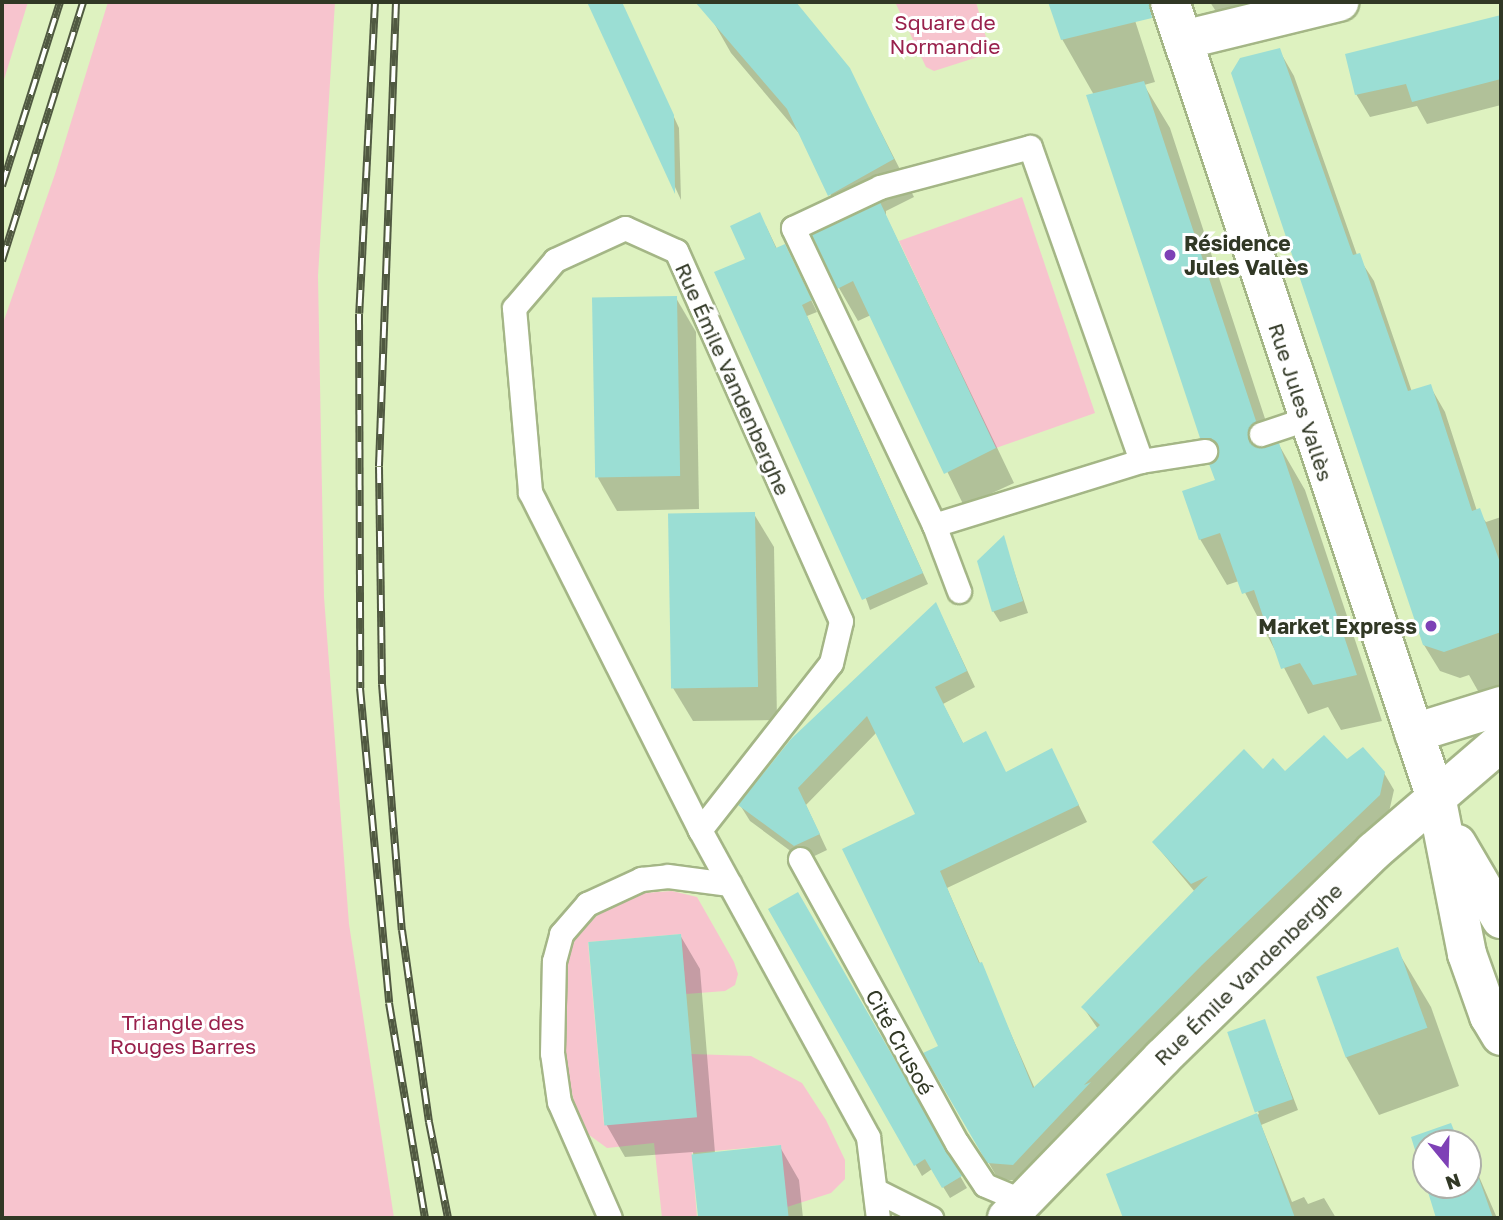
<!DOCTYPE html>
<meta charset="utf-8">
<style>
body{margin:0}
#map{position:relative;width:1503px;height:1220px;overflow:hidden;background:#def2c0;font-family:"Golos Text",sans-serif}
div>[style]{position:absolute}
.green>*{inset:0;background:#f7c4ce}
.shadow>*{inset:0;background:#0003}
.building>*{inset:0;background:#9bded4;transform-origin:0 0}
.roads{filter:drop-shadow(2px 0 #a4b686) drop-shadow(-2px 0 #a4b686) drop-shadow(0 2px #a4b686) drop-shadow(0 -2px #a4b686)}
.service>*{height:23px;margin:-11.5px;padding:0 11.5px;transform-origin:11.5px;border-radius:11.5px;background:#fff}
.minor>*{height:38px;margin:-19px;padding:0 19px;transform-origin:19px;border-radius:19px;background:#fff}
.tertiary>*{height:38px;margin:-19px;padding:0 19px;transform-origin:19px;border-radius:19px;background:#fff}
.rail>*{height:8px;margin-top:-4px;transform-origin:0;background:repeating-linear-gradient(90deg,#fff 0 16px,#505941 0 32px);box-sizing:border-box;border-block:2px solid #505941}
.dots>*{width:19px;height:19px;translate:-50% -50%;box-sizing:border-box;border:4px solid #fff;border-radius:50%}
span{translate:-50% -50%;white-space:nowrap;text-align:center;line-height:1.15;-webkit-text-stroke:6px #fff;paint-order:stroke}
.park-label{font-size:21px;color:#99214c}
.poi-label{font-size:21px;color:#313825;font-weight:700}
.left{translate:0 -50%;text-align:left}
.right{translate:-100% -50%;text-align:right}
.street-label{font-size:21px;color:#313825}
.frame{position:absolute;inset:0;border:4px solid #313825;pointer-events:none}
.north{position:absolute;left:1412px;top:1129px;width:70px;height:70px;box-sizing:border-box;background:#fff;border:2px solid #adafa8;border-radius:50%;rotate:161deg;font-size:19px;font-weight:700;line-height:28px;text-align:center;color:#313825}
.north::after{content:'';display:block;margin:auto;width:24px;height:32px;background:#7e41b6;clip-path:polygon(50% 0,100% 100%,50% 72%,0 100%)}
</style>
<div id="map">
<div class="green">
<i style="clip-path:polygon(2px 2px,28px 2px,2px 86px)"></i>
<i style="clip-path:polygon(108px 2px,335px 2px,318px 276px,324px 597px,349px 924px,394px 1218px,2px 1218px,2px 326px,55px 174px)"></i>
<i style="clip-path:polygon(895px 2px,976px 2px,989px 48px,981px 56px,934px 71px,926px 67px)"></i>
<i style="clip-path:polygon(1022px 197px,1095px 413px,996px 448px,899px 241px)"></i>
<i style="clip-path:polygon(672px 891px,697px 897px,734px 962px,738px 974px,735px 985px,725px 991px,686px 994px,681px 934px,588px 942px,604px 1124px,696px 1117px,691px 1054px,751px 1056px,802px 1083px,826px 1120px,845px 1160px,845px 1179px,831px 1193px,787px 1207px,780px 1145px,692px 1153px,697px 1218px,662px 1218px,654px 1143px,607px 1148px,581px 1129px,564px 1061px,565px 977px,571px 941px,602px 911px,644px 893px)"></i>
</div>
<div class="shadow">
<i style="clip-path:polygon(589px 2px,621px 2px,679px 128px,681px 200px)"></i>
<i style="clip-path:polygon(702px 2px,794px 2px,849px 69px,914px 197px,886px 211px,886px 216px,1014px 483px,964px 506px,871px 315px,858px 321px,839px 288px,844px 221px,802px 137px,731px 53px)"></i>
<i style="clip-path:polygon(1050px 2px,1129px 2px,1155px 82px,1144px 85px,1170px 128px,1274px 446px,1279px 445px,1305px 490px,1382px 721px,1341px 730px,1328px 707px,1308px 714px,1239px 581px,1227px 585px,1200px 539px,1217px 481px,1216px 461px,1202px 437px,1094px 95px,1062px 39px)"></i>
<i style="clip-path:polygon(1210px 2px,1293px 2px,1222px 21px)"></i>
<i style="clip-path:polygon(1501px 19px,1501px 105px,1427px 124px,1417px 106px,1370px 117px,1356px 94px,1347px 55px)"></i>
<i style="clip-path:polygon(1279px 50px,1294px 76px,1357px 255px,1374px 281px,1412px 392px,1430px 386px,1445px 412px,1477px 511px,1486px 522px,1501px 517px,1501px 714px,1482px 698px,1469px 675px,1460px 678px,1440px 671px,1424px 645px)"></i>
<i style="clip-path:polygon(766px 226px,777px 249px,790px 257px,817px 312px,807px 316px,928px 584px,870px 610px,747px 260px)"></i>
<i style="clip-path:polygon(676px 298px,696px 332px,699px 509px,617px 511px,598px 478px)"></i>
<i style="clip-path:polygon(754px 514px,774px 547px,777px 720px,693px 721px,673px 688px)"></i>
<i style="clip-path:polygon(1003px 538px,1028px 613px,1000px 622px,993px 611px)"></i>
<i style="clip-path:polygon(936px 604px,975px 687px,943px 704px,964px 745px,1007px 774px,1060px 767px,1087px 822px,947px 888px,1035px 1089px,1098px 1029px,1083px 1007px,1195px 892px,1154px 843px,1263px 771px,1285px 773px,1347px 761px,1384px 773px,1394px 790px,1389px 812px,1211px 982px,1098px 1096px,1022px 1181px,998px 1179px,926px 1054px,940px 1047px,917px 815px,877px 732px,806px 805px,827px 850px,804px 861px,750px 821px,740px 805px)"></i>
<i style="clip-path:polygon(797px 894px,967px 1188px,950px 1198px,932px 1169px,922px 1176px,771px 909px)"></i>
<i style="clip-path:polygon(680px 935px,700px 969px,715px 1153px,780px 1147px,799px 1180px,803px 1218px,699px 1218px,693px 1152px,625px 1157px,606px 1124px)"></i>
<i style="clip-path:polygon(1397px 950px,1431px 1007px,1459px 1086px,1379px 1115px,1346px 1057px)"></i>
<i style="clip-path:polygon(1264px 1021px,1298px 1110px,1261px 1125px,1292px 1202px,1304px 1197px,1308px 1204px,1324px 1198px,1336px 1218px,1125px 1218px,1108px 1175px,1259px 1114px,1229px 1034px)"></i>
<i style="clip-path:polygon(1450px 1125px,1461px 1143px,1426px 1143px,1426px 1185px,1468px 1185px,1471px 1158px,1497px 1218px,1438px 1218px,1416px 1159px,1420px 1158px,1413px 1138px)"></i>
</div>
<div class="building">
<i style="clip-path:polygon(587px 2px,622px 2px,674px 115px,675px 194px)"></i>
<i style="clip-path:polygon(695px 2px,796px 2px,850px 68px,894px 159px,828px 196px,787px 109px)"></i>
<i style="clip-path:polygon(1048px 2px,1149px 2px,1152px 18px,1061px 40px)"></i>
<i style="clip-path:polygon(1501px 15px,1501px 79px,1412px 102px,1406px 84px,1355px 95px,1345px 54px)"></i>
<i style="clip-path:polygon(1280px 48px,1353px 255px,1360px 253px,1408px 391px,1431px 384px,1472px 511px,1480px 508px,1501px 565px,1501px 632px,1444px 652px,1423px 645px,1231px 73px,1240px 58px)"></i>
<i style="clip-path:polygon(1144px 81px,1256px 421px,1248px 431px,1248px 439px,1259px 448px,1279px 443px,1357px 675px,1313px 685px,1300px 663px,1281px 669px,1254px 590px,1242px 594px,1220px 533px,1199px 540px,1182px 491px,1215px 480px,1209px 464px,1218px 457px,1219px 448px,1211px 438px,1200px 438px,1086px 95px)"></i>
<i style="clip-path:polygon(880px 202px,996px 448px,944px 474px,853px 281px,837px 289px,812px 235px)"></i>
<i style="clip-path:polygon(760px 212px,776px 248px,785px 244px,812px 300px,802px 305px,923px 573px,862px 600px,714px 272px,745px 259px,730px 226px)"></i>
<i style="left:677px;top:296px;width:180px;height:85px;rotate:89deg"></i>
<i style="left:755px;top:512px;width:175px;height:87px;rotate:89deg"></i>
<i style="clip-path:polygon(1004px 535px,1023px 601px,992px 612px,977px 561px)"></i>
<i style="clip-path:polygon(936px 602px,967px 671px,935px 687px,963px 743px,986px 731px,1006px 772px,1052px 748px,1079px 805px,940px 871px,979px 963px,982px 962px,1033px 1088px,1100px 1025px,1081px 1007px,1208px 876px,1191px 884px,1152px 842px,1244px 749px,1263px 769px,1273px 758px,1285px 771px,1324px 735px,1347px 759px,1363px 747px,1385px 772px,1380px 795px,1202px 965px,1084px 1085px,1091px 1082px,1013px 1165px,987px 1163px,923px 1053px,938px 1046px,842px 849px,915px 814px,867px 716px,798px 788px,820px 834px,794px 846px,738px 805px,791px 739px)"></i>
<i style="clip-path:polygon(798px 892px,962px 1176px,942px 1188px,925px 1159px,914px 1166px,768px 909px)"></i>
<i style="left:681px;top:934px;width:184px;height:93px;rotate:85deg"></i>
<i style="left:1398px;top:947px;width:86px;height:87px;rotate:70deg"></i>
<i style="left:1265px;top:1019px;width:85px;height:40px;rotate:71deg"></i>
<i style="clip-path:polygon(1257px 1113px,1295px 1218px,1123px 1218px,1106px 1174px)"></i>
<i style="clip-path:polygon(1451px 1123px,1459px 1143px,1426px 1143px,1426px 1185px,1468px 1185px,1471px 1156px,1493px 1218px,1436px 1218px,1411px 1137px)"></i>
<i style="left:781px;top:1145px;width:73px;height:90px;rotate:84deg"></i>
</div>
<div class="roads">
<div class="service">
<i style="left:1261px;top:434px;width:47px;rotate:-18.4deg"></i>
<i style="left:934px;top:525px;width:329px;rotate:-115.4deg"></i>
<i style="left:793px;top:228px;width:96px;rotate:-25.2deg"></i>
<i style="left:880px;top:187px;width:155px;rotate:-14.9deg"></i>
<i style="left:1030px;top:147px;width:333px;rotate:70.5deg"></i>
<i style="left:959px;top:591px;width:71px;rotate:-110.7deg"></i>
<i style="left:934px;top:525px;width:217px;rotate:-17.2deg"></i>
<i style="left:1141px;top:461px;width:65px;rotate:-8.9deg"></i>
<i style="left:700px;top:830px;width:212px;rotate:-51.9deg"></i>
<i style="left:831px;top:663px;width:43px;rotate:-76.6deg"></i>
<i style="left:841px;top:621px;width:405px;rotate:-114deg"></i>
<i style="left:676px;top:251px;width:56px;rotate:-155.7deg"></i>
<i style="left:625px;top:228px;width:77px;rotate:155.4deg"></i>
<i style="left:555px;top:260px;width:63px;rotate:130.5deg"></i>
<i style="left:514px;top:308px;width:185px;rotate:85deg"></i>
<i style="left:530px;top:492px;width:378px;rotate:63.3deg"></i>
<i style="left:700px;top:830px;width:350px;rotate:61.3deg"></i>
<i style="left:868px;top:1137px;width:82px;rotate:83deg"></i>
<i style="left:800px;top:859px;width:325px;rotate:61.1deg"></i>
<i style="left:957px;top:1143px;width:50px;rotate:56.3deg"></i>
<i style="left:985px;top:1185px;width:41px;rotate:22.8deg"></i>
<i style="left:875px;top:1190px;width:63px;rotate:26.6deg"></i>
<i style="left:610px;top:1218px;width:127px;rotate:-113.7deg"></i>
<i style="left:559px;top:1102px;width:49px;rotate:-98.1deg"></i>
<i style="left:552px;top:1053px;width:92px;rotate:-88.8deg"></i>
<i style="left:554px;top:961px;width:28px;rotate:-75deg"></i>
<i style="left:561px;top:934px;width:40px;rotate:-49deg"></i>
<i style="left:587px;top:904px;width:60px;rotate:-24.8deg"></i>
<i style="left:641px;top:879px;width:27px;rotate:-6deg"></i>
<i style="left:668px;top:876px;width:62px;rotate:7.5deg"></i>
</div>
<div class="minor">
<i style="left:1183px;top:40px;width:161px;rotate:-13.7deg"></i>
<i style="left:1414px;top:733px;width:91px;rotate:-17.2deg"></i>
<i style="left:1007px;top:1218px;width:223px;rotate:-45.9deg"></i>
<i style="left:1162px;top:1058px;width:296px;rotate:-44.3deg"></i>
<i style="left:1374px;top:851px;width:167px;rotate:-40.6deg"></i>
</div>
<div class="tertiary">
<i style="left:1170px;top:2px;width:842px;rotate:71.52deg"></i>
<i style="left:1437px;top:801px;width:156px;rotate:78.9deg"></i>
<i style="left:1467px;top:954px;width:66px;rotate:70.5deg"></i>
<i style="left:1489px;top:1016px;width:23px;rotate:59deg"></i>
<i style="left:1457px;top:844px;width:87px;rotate:59.6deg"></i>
</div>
</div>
<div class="rail">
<i style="left:375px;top:2px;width:312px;rotate:92.9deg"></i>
<i style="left:359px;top:314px;width:374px;rotate:89.8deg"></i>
<i style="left:360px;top:688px;width:316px;rotate:84.7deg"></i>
<i style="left:389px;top:1003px;width:218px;rotate:80.5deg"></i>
<i style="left:396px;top:2px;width:465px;rotate:92.1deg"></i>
<i style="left:379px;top:467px;width:217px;rotate:89.2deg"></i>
<i style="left:382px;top:684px;width:247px;rotate:85.4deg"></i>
<i style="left:402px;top:930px;width:194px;rotate:82deg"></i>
<i style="left:429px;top:1122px;width:98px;rotate:78.8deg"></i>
<i style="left:2px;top:186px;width:193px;rotate:-72.5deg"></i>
<i style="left:2px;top:261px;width:271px;rotate:-72.6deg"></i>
</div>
<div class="dots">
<i style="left:1170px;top:255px;background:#7e41b6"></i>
<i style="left:1431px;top:626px;background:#7e41b6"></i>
</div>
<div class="park-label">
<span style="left:945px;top:34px">Square de<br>Normandie</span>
<span style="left:183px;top:1034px">Triangle des<br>Rouges Barres</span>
</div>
<div class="poi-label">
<span class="left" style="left:1184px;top:255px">Résidence<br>Jules Vallès</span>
<span class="right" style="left:1417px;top:626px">Market Express</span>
</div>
<div class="street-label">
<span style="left:733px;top:379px;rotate:66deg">Rue Émile Vandenberghe</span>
<span style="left:1301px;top:402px;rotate:72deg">Rue Jules Vallès</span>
<span style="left:1248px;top:974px;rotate:-44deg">Rue Émile Vandenberghe</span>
<span style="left:900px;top:1042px;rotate:61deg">Cité Crusoé</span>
</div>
<div class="frame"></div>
<div class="north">N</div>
</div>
